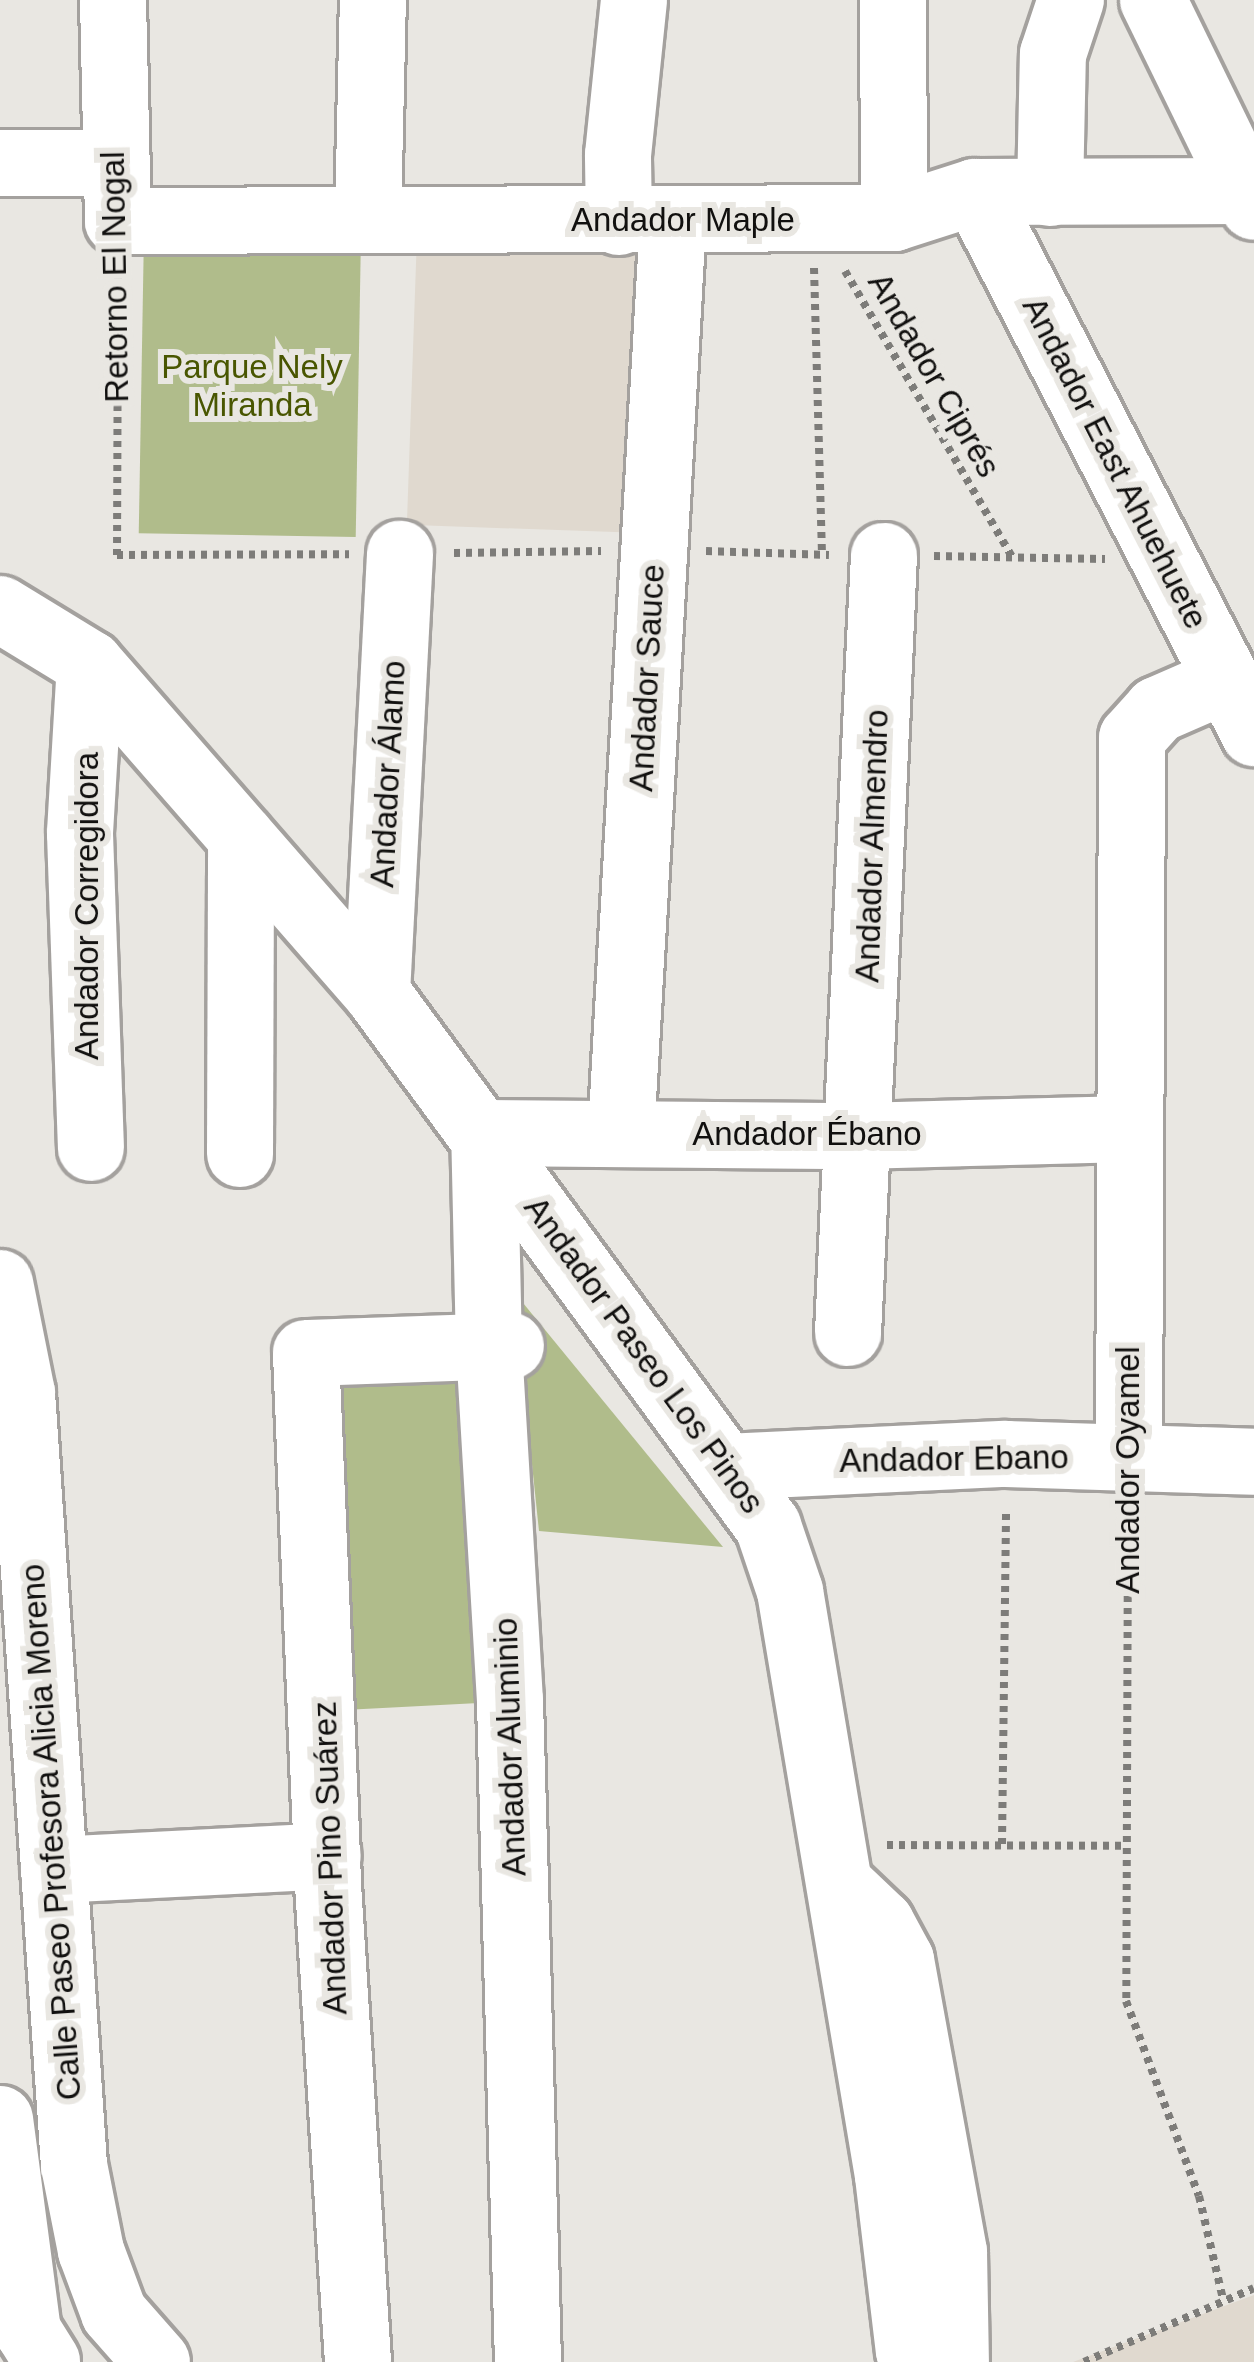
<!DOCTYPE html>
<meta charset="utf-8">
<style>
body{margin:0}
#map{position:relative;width:1254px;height:2362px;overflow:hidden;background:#e9e7e2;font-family:Helvetica,sans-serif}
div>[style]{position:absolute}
.built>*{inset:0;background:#e0d9cf;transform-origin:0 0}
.green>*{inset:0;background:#b0bc8b;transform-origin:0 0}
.path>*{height:8px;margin-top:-4px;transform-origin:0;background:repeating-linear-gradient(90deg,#7d7c79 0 6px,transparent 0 12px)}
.roads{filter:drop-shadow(3px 0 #a4a19e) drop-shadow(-3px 0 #a4a19e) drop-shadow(0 3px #a4a19e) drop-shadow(0 -3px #a4a19e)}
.minor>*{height:66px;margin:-33px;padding:0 33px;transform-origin:33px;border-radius:33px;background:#fff}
span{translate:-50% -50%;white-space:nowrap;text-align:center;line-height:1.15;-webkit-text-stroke:12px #e9e7e2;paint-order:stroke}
.street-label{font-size:33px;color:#11100f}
.park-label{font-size:33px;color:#495601}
</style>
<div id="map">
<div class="built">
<i style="left:417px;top:235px;width:251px;height:290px;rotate:2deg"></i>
<i style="clip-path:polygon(1254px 2295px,1254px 2362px,1073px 2362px)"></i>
</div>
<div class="green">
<i style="left:361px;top:234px;width:303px;height:217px;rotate:91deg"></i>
<i style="clip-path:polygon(514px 1292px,723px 1547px,539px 1531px)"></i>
<i style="left:489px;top:1347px;width:355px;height:183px;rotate:87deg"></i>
</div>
<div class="path">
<i style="left:814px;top:268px;width:286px;rotate:88.4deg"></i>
<i style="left:845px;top:271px;width:331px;rotate:59.7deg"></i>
<i style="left:118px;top:273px;width:282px;rotate:90.2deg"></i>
<i style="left:117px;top:555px;width:232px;rotate:-0.2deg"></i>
<i style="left:706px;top:551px;width:123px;rotate:1.9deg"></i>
<i style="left:454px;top:553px;width:147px;rotate:-0.8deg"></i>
<i style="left:934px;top:556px;width:171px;rotate:1deg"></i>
<i style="left:1128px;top:1512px;width:489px;rotate:90.2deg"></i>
<i style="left:1126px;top:2001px;width:208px;rotate:69.5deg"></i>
<i style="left:1199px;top:2196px;width:106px;rotate:76.9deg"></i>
<i style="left:1002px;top:1844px;width:335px;rotate:-89.3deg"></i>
<i style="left:887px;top:1845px;width:239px;rotate:0.2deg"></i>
<i style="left:1084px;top:2362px;width:185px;rotate:-23.5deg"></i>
</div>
<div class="roads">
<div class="minor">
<i style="left:113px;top:0;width:221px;rotate:88.7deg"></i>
<i style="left:118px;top:221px;width:776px;rotate:-0.22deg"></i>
<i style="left:894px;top:218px;width:85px;rotate:-17.8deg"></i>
<i style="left:975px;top:192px;width:270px;rotate:-0.2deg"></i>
<i style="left:893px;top:0;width:218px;rotate:89.7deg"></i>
<i style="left:1153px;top:0;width:230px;rotate:64deg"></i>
<i style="left:0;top:163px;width:113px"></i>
<i style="left:975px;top:192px;width:609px;rotate:62.72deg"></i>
<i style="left:1050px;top:193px;width:139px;rotate:-88.8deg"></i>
<i style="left:1053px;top:54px;width:57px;rotate:-71.6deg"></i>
<i style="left:368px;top:216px;width:216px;rotate:-88.7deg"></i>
<i style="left:619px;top:222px;width:67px;rotate:-90.9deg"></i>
<i style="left:618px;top:155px;width:156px;rotate:-84.1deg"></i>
<i style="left:0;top:609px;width:105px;rotate:31.4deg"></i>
<i style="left:90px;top:664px;width:437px;rotate:48.9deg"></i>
<i style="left:377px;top:993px;width:661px;rotate:53.74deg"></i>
<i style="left:768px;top:1526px;width:69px;rotate:71.3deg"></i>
<i style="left:790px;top:1591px;width:593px;rotate:80.49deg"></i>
<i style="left:888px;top:2176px;width:176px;rotate:83.2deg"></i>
<i style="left:909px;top:2351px;width:15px;rotate:48deg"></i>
<i style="left:90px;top:664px;width:170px;rotate:93.4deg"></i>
<i style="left:80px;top:834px;width:314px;rotate:88deg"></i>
<i style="left:377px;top:993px;width:440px;rotate:-87deg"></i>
<i style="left:621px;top:1134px;width:914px;rotate:-86.74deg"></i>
<i style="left:240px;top:1154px;width:317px;rotate:-89.8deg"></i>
<i style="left:0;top:1283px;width:112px;rotate:78.7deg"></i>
<i style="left:22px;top:1393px;width:774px;rotate:86.15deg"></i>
<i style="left:74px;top:2165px;width:88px;rotate:78.8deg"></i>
<i style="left:91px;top:2251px;width:66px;rotate:69.6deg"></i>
<i style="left:114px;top:2313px;width:65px;rotate:48.7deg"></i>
<i style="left:848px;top:1333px;width:778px;rotate:-87.35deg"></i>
<i style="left:1129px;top:1456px;width:718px;rotate:-89.76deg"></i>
<i style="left:1132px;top:738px;width:38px;rotate:-48deg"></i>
<i style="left:1157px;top:710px;width:75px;rotate:-23.5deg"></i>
<i style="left:726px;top:1467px;width:280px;rotate:-2.7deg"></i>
<i style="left:1006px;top:1454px;width:248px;rotate:1.8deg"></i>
<i style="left:54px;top:1870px;width:274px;rotate:-2.9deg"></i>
<i style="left:845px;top:1889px;width:50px;rotate:43.4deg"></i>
<i style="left:881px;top:1923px;width:42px;rotate:61.6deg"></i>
<i style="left:901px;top:1960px;width:297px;rotate:79.7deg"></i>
<i style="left:954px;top:2252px;width:110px;rotate:89deg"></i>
<i style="left:0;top:2119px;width:214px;rotate:82.5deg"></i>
<i style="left:28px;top:2331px;width:36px;rotate:58deg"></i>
<i style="left:358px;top:2362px;width:482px;rotate:-93.6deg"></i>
<i style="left:328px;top:1881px;width:528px;rotate:-92.39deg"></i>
<i style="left:306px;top:1353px;width:205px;rotate:-2deg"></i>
<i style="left:528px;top:2362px;width:661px;rotate:-91.56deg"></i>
<i style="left:510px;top:1701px;width:355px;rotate:-93.4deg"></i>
<i style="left:489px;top:1347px;width:214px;rotate:-91.3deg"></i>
<i style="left:484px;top:1133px;width:375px;rotate:0.5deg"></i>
<i style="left:859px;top:1136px;width:270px;rotate:-1.5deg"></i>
</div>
</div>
<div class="street-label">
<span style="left:683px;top:220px">Andador Maple</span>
<span style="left:115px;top:277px;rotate:-91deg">Retorno El Nogal</span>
<span style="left:934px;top:375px;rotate:60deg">Andador Ciprés</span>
<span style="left:1115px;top:463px;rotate:63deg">Andador East Ahuehuete</span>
<span style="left:647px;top:678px;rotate:-87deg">Andador Sauce</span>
<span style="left:388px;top:774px;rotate:-87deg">Andador Álamo</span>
<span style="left:872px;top:846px;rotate:-88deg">Andador Almendro</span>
<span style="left:87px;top:906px;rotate:-90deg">Andador Corregidora</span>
<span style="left:807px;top:1134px">Andador Ébano</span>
<span style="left:644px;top:1355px;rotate:54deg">Andador Paseo Los Pinos</span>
<span style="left:954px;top:1459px;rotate:-1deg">Andador Ebano</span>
<span style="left:1128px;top:1470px;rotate:-90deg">Andador Oyamel</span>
<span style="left:510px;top:1747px;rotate:-92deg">Andador Aluminio</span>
<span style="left:51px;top:1832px;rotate:-94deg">Calle Paseo Profesora Alicia Moreno</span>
<span style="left:330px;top:1858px;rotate:-92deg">Andador Pino Suárez</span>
</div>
<div class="park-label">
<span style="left:252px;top:386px">Parque Nely<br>Miranda</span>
</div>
</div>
